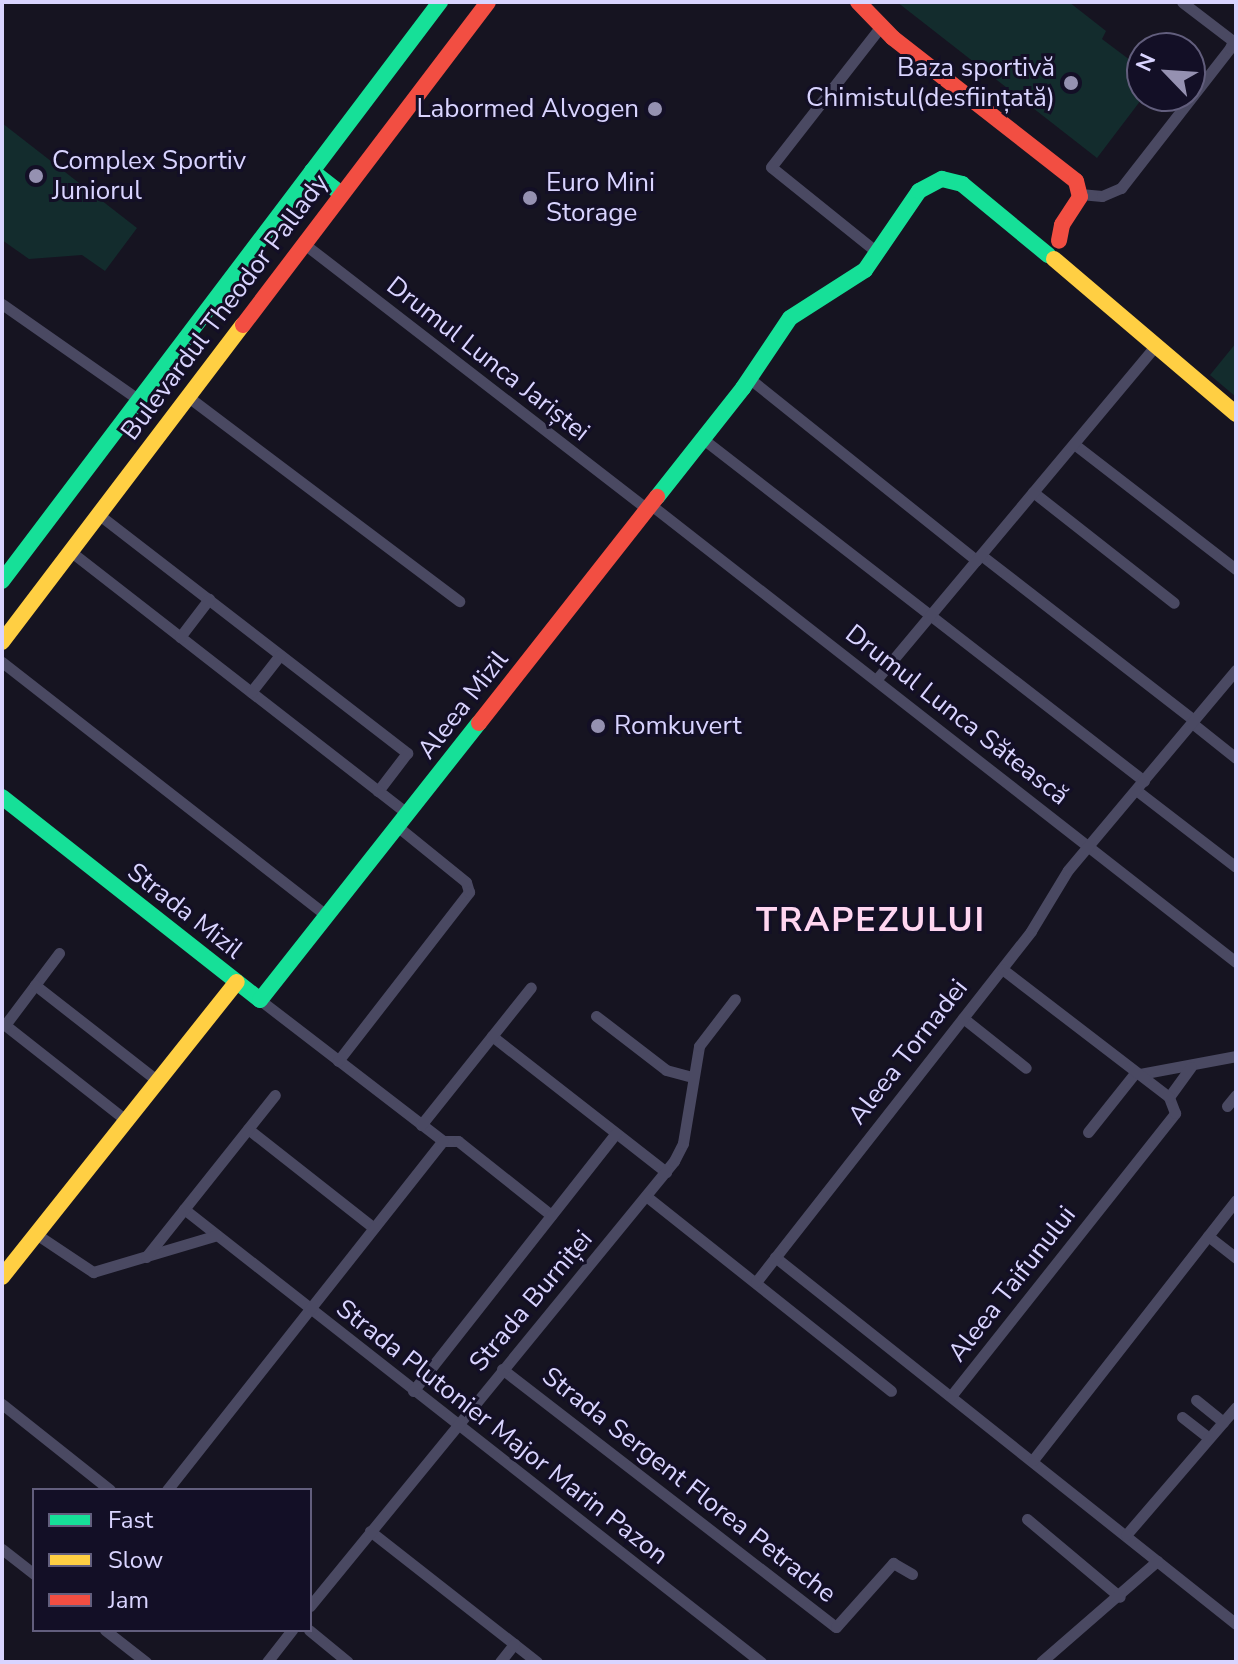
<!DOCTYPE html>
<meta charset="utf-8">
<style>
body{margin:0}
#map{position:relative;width:1238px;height:1664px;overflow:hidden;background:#161421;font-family:"Nunito Sans",sans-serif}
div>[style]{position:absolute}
.green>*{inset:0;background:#132c2d}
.street>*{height:11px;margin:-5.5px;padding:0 5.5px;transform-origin:5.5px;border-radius:5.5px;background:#4a4962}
.fast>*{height:16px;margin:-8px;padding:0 8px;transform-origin:8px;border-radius:8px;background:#16e098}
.slow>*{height:16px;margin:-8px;padding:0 8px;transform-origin:8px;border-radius:8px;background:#ffcf43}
.jam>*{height:16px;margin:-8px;padding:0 8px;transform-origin:8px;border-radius:8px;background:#f24e42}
.dots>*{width:22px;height:22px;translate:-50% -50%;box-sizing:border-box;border:4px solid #130f26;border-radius:50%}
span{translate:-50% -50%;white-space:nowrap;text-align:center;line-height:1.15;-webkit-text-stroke:6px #130f26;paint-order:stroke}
.poi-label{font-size:26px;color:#d9d4ff}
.right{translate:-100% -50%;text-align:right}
.left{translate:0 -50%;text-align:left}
.street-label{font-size:26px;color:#d9d4ff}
.district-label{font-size:34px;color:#ffd6f0;font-weight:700;letter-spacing:2px}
.frame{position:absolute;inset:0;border:4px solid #d9d4ff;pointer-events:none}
.legend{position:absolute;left:32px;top:1488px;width:280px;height:144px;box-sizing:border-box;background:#130f26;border:2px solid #625e7d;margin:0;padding:10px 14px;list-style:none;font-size:24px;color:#d9d4ff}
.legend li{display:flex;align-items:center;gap:16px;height:40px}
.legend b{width:40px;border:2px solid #625e7d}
.north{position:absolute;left:1126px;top:32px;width:80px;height:80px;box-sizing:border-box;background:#130f26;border:2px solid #625e7d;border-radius:50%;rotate:295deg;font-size:22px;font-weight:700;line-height:32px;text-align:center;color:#d9d4ff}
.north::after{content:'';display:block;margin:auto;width:28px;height:36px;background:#9591b1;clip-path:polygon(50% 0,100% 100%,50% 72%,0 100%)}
</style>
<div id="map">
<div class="green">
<i style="clip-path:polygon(897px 2px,1069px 2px,1106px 31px,1102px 39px,1142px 69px,1144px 96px,1097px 158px)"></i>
<i style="clip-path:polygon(2px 123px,137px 228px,105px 271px,82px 255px,29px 259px,2px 240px)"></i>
<i style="clip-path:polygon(1236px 343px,1236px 397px,1210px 375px)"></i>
</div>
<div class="street">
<i style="left:1080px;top:194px;width:22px;rotate:5deg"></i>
<i style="left:1102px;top:196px;width:21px;rotate:-23deg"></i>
<i style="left:1121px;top:188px;width:177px;rotate:-52.1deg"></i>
<i style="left:1230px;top:48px;width:8px;rotate:-67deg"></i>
<i style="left:1233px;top:41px;width:64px;rotate:-142.6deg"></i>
<i style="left:303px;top:243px;width:435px;rotate:37.7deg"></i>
<i style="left:878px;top:253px;width:137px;rotate:-141.2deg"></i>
<i style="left:771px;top:167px;width:180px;rotate:-52deg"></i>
<i style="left:2px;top:304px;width:167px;rotate:35deg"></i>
<i style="left:750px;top:379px;width:290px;rotate:38.7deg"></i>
<i style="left:187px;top:396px;width:341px;rotate:37deg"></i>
<i style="left:703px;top:439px;width:558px;rotate:37.79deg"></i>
<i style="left:1074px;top:444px;width:205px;rotate:37.7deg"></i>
<i style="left:1033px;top:492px;width:179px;rotate:38.2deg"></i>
<i style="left:651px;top:505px;width:742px;rotate:38deg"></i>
<i style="left:98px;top:514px;width:391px;rotate:37.7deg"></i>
<i style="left:407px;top:753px;width:48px;rotate:127.3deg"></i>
<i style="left:70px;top:551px;width:428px;rotate:37.9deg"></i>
<i style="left:981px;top:555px;width:269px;rotate:37.8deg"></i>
<i style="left:180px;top:637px;width:48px;rotate:-52.7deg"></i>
<i style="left:2px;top:662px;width:412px;rotate:38deg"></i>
<i style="left:876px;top:680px;width:435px;rotate:-50.1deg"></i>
<i style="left:251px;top:692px;width:47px;rotate:-51.9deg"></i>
<i style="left:1192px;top:723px;width:56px;rotate:38.5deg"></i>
<i style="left:1136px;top:790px;width:126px;rotate:37.6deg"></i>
<i style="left:35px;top:985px;width:40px;rotate:-53deg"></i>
<i style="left:260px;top:1000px;width:231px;rotate:37.6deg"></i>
<i style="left:443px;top:1141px;width:15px"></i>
<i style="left:458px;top:1141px;width:119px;rotate:38.5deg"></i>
<i style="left:596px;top:1016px;width:88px;rotate:37.6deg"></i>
<i style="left:666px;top:1070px;width:28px;rotate:15deg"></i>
<i style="left:963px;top:1018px;width:80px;rotate:38.4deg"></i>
<i style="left:492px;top:1036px;width:221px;rotate:38deg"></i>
<i style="left:338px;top:1061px;width:214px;rotate:-52.2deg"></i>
<i style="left:469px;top:892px;width:10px;rotate:-107deg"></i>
<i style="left:466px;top:882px;width:87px;rotate:-141deg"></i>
<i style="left:1140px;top:1074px;width:98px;rotate:-10.6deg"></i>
<i style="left:1169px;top:1097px;width:37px;rotate:-54deg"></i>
<i style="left:1227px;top:1106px;width:14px;rotate:-51deg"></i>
<i style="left:127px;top:1121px;width:155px;rotate:-141.8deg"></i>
<i style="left:5px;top:1025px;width:50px;rotate:-53.1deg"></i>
<i style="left:35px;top:985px;width:156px;rotate:38deg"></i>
<i style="left:421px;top:1125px;width:176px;rotate:-51.4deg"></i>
<i style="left:248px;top:1129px;width:160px;rotate:38.2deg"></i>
<i style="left:1088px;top:1132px;width:75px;rotate:-51.5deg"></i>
<i style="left:646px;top:1196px;width:313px;rotate:38.5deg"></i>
<i style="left:184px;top:1209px;width:734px;rotate:38.14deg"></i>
<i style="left:36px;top:1234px;width:69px;rotate:33.7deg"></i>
<i style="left:93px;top:1272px;width:129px;rotate:-16.6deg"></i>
<i style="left:1208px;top:1236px;width:36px;rotate:38deg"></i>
<i style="left:146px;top:1257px;width:207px;rotate:-51.5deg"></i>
<i style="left:775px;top:1257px;width:589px;rotate:38.52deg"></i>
<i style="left:756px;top:1282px;width:446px;rotate:-51.9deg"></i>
<i style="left:1031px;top:931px;width:71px;rotate:-58.8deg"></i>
<i style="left:1068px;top:870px;width:261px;rotate:-50deg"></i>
<i style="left:502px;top:1369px;width:422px;rotate:37.7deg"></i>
<i style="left:836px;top:1627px;width:86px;rotate:-48.3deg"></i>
<i style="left:893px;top:1563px;width:22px;rotate:30deg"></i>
<i style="left:413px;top:1391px;width:328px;rotate:-51.8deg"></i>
<i style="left:951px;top:1396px;width:361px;rotate:-51.6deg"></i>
<i style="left:1175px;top:1113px;width:17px;rotate:-111deg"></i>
<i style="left:1169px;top:1097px;width:210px;rotate:-142.5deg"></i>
<i style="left:1196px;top:1400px;width:35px;rotate:39deg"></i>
<i style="left:2px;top:1404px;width:138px;rotate:38.5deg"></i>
<i style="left:1182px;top:1417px;width:34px;rotate:38deg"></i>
<i style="left:1033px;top:1460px;width:330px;rotate:-52deg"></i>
<i style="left:167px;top:1490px;width:445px;rotate:-51.7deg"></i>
<i style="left:1027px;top:1519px;width:121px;rotate:40deg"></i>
<i style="left:370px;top:1531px;width:212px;rotate:38.1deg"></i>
<i style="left:1126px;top:1535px;width:169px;rotate:-49.3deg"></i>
<i style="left:2px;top:1549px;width:41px;rotate:38deg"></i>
<i style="left:310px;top:1606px;width:575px;rotate:-50.72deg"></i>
<i style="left:674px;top:1161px;width:20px;rotate:-63deg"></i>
<i style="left:683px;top:1143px;width:98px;rotate:-80.6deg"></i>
<i style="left:699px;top:1046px;width:59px;rotate:-52.5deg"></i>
<i style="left:105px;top:1630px;width:52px;rotate:38deg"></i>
<i style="left:309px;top:1630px;width:50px;rotate:39.4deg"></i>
<i style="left:267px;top:1662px;width:41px;rotate:-52deg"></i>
<i style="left:500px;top:1662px;width:23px;rotate:-52deg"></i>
<i style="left:1041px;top:1662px;width:154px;rotate:-41deg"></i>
</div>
<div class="fast">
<i style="left:312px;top:171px;width:37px;rotate:38deg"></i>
<i style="left:657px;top:497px;width:139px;rotate:-51.7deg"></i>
<i style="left:743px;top:388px;width:84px;rotate:-56.1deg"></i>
<i style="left:790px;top:318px;width:89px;rotate:-32.6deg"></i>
<i style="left:865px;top:270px;width:96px;rotate:-55.6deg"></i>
<i style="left:919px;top:191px;width:26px;rotate:-28deg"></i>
<i style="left:942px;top:179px;width:21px;rotate:14deg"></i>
<i style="left:962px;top:184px;width:112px;rotate:39.5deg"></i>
<i style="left:2px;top:581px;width:726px;rotate:-52.89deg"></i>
<i style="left:2px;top:797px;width:328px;rotate:38.2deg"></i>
<i style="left:260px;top:1000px;width:353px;rotate:-51.7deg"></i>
</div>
<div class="slow">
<i style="left:1054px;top:259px;width:239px;rotate:40.4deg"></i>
<i style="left:2px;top:642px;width:398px;rotate:-52.8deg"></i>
<i style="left:2px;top:1277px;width:377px;rotate:-51.5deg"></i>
</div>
<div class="jam">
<i style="left:858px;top:2px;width:50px;rotate:45.8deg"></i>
<i style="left:893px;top:38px;width:232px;rotate:38deg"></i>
<i style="left:1076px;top:181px;width:16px;rotate:76deg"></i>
<i style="left:1080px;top:197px;width:33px;rotate:123deg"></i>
<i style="left:1062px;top:225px;width:16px;rotate:101deg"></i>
<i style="left:243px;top:325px;width:405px;rotate:-52.8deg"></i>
<i style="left:479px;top:723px;width:288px;rotate:-51.8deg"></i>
</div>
<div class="dots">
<i style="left:1071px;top:83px;background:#9591b1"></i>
<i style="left:655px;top:109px;background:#9591b1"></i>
<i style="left:36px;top:176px;background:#9591b1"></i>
<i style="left:530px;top:198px;background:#9591b1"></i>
<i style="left:598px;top:726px;background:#9591b1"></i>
</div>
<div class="poi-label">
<span class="right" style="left:1055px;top:83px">Baza sportivă<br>Chimistul(desființată)</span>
<span class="right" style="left:639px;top:109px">Labormed Alvogen</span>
<span class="left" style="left:52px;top:176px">Complex Sportiv<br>Juniorul</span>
<span class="left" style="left:546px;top:198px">Euro Mini<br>Storage</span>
<span class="left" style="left:614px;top:726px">Romkuvert</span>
</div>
<div class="street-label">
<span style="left:225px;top:307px;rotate:-53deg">Bulevardul Theodor Pallady</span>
<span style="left:488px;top:359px;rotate:38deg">Drumul Lunca Jariștei</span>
<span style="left:463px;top:705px;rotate:-52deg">Aleea Mizil</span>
<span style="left:957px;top:715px;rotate:38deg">Drumul Lunca Sătească</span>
<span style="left:185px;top:911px;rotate:38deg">Strada Mizil</span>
<span style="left:908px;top:1052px;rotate:-52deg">Aleea Tornadei</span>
<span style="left:1012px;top:1284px;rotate:-52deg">Aleea Taifunului</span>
<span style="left:531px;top:1301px;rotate:-50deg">Strada Burniței</span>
<span style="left:502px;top:1432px;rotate:38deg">Strada Plutonier Major Marin Pazon</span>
<span style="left:689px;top:1485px;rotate:38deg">Strada Sergent Florea Petrache</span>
</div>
<div class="district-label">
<span style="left:871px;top:921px">TRAPEZULUI</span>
</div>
<div class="frame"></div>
<ul class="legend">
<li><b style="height:10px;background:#16e098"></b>Fast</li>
<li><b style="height:10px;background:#ffcf43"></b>Slow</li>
<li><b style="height:10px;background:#f24e42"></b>Jam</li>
</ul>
<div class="north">N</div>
</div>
